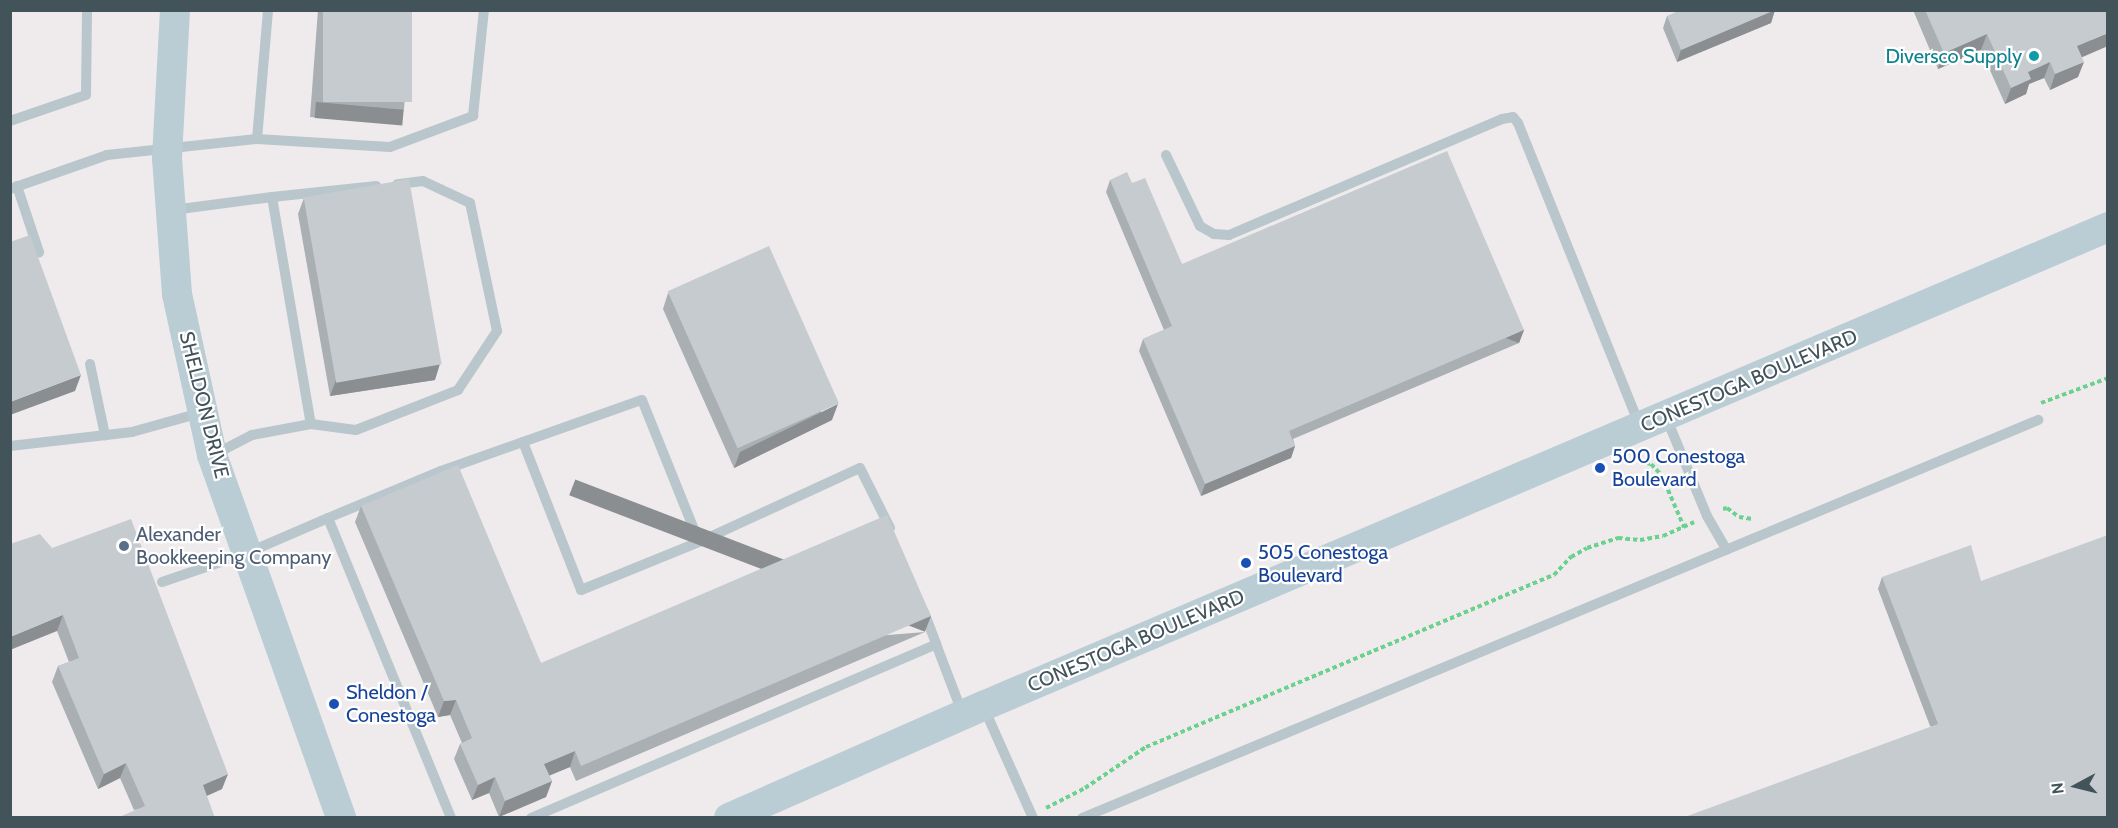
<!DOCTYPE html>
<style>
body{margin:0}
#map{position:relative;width:2118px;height:828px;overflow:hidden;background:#efebec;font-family:Cabin,sans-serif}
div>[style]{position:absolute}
.path>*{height:4px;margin-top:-2px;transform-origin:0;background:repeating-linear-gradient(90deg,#6bd18e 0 4.5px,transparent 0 7.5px)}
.lane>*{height:10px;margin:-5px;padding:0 5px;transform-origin:5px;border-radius:5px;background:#b9c7cd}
.secondary>*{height:30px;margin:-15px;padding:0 15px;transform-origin:15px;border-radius:15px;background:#baccd4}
.wall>*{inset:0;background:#a9afb2}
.shaded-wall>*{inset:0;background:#8a8e91;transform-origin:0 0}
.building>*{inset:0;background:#c5cbcf;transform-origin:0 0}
.dots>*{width:16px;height:16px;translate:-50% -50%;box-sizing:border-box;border:3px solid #fff;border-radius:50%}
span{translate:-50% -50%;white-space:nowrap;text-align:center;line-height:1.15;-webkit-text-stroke:4.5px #fff;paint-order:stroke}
.culture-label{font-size:20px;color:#0d838f}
.right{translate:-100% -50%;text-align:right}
.street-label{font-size:20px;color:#43535a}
.transit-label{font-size:20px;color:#164399}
.left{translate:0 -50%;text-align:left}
.service-label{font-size:20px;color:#4e5e75}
.frame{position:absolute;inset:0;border:12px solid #43535a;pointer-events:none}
.north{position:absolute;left:2046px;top:756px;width:60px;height:60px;-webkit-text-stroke:4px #fff;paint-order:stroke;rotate:263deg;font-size:16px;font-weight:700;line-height:24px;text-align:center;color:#43535a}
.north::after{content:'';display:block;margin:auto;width:21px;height:27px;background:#43535a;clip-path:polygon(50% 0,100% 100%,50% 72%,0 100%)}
</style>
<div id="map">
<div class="path">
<i style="left:2041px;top:403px;width:72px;rotate:-20.5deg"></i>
<i style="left:1631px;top:460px;width:20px;rotate:11deg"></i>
<i style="left:1651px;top:464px;width:16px;rotate:47deg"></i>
<i style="left:1662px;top:476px;width:56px;rotate:66.7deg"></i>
<i style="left:1723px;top:509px;width:4px;rotate:-14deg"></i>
<i style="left:1727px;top:508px;width:15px;rotate:37deg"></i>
<i style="left:1739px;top:517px;width:14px;rotate:8deg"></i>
<i style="left:1046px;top:808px;width:44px;rotate:-27.1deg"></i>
<i style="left:1085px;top:788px;width:73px;rotate:-33.9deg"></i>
<i style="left:1146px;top:747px;width:443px;rotate:-22.9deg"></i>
<i style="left:1554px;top:575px;width:25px;rotate:-47deg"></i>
<i style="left:1571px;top:557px;width:18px;rotate:-29deg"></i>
<i style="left:1587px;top:548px;width:33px;rotate:-18deg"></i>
<i style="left:1618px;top:538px;width:22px;rotate:5deg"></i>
<i style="left:1640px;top:540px;width:23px;rotate:-10deg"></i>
<i style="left:1663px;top:536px;width:34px;rotate:-24deg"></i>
</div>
<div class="lane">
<i style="left:10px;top:121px;width:80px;rotate:-18.9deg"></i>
<i style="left:86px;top:95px;width:85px;rotate:-89.3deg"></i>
<i style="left:257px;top:139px;width:133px;rotate:3.4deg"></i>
<i style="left:390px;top:147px;width:89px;rotate:-20.5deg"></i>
<i style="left:473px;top:116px;width:107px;rotate:-84.1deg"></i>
<i style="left:1166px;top:155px;width:79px;rotate:64.4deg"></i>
<i style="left:1200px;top:226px;width:16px;rotate:30deg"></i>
<i style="left:1214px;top:234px;width:15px;rotate:4deg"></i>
<i style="left:1229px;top:235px;width:297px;rotate:-23deg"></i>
<i style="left:1502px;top:119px;width:11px;rotate:-10deg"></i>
<i style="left:1513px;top:117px;width:8px;rotate:50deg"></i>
<i style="left:1518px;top:123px;width:324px;rotate:68.1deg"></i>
<i style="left:17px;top:186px;width:70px;rotate:71.6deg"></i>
<i style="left:10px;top:189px;width:103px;rotate:-19.3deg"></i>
<i style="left:107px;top:155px;width:151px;rotate:-6.1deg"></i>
<i style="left:257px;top:139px;width:129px;rotate:-85.1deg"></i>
<i style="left:272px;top:197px;width:105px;rotate:-6deg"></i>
<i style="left:173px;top:210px;width:100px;rotate:-7.5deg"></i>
<i style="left:272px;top:197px;width:230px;rotate:80.3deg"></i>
<i style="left:311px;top:424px;width:60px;rotate:169.4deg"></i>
<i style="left:252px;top:435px;width:42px;rotate:152.8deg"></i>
<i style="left:90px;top:364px;width:73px;rotate:78.1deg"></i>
<i style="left:1666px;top:417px;width:107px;rotate:67.5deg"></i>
<i style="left:1707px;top:516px;width:39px;rotate:60deg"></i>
<i style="left:311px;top:424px;width:45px;rotate:7.6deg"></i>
<i style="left:356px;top:430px;width:110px;rotate:-21.4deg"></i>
<i style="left:458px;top:390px;width:71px;rotate:-56.5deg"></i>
<i style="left:497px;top:331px;width:131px;rotate:-101.9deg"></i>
<i style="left:470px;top:203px;width:52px;rotate:-154.9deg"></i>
<i style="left:423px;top:181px;width:26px;rotate:173deg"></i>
<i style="left:523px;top:442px;width:159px;rotate:68.6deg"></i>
<i style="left:581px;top:590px;width:127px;rotate:-22.1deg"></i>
<i style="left:10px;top:446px;width:123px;rotate:-6.5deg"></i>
<i style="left:132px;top:432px;width:71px;rotate:-15.6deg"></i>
<i style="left:328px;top:518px;width:122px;rotate:-22.6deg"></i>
<i style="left:441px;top:471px;width:213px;rotate:-19.5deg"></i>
<i style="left:642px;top:400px;width:153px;rotate:68.1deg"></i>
<i style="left:699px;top:542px;width:177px;rotate:-24.7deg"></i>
<i style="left:860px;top:468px;width:67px;rotate:63.4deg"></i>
<i style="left:162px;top:582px;width:90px;rotate:-18.8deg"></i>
<i style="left:247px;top:553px;width:88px;rotate:-23.4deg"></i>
<i style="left:328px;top:518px;width:324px;rotate:67.7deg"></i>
<i style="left:924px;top:612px;width:34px;rotate:69deg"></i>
<i style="left:984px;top:708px;width:120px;rotate:66deg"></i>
<i style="left:531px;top:818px;width:441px;rotate:-23.2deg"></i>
<i style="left:936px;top:644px;width:73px;rotate:69.1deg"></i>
<i style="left:1082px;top:818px;width:1036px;rotate:-22.6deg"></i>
</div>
<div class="secondary">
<i style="left:175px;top:10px;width:148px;rotate:93.1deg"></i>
<i style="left:167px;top:158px;width:136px;rotate:85.8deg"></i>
<i style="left:177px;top:294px;width:165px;rotate:77.7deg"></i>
<i style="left:212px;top:455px;width:385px;rotate:70.4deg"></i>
<i style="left:729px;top:818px;width:278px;rotate:-23.8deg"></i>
<i style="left:983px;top:706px;width:1223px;rotate:-23.06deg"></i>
</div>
<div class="wall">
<i style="clip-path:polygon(318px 10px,412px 10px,404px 109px,399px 124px,310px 117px)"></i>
<i style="clip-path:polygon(1775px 10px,1771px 23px,1677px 62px,1663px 28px,1667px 16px)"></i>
<i style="clip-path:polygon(1913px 10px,2108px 10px,2082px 57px,2078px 77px,2050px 90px,2044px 78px,2029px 84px,2026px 94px,2005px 104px,1981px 50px,1938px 69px)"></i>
<i style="clip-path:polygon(1110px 180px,1132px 183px,1182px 264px,1524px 330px,1519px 343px,1293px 439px,1295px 446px,1291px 458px,1201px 496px,1139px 351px,1143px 339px,1164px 330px,1106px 192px)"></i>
<i style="clip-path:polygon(304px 198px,435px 380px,330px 396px,298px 214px)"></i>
<i style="clip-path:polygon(668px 293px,832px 420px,734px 468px,663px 309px)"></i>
<i style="clip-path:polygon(361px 506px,541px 663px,925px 632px,576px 781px,570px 767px,549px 775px,552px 781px,546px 797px,499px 817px,489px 793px,472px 800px,454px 759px,460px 744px,462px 743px,450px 715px,438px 717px,355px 522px)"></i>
<i style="clip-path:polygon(10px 544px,222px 789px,207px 796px,134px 810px,120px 778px,98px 789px,52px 682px,58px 666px,69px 662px,57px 631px)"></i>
<i style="clip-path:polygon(1882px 577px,1981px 581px,2108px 818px,1930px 726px,1878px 589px)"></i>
</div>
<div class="shaded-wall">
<i style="clip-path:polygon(1775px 10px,1771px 23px,1677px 62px,1681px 50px)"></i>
<i style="clip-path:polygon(2108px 33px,2108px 46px,2071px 62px,2077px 46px)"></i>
<i style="clip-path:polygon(1987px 34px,1981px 50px,1938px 69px,1944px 53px)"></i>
<i style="clip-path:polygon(2050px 62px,2044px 78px,2029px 84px,2026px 94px,2005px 104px,2011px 88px,2028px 72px)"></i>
<i style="clip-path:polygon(2084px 62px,2078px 77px,2050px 90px,2055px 74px)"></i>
<i style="left:316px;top:102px;width:88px;height:16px;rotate:5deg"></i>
<i style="left:1524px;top:330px;width:14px;height:256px;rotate:111deg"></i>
<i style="clip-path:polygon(440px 364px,435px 380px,330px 396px,336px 380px)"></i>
<i style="clip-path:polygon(81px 375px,75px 391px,10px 415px,10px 402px)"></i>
<i style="clip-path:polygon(838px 404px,832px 420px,734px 468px,740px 452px)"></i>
<i style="clip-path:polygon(1295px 446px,1291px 458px,1201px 496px,1205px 484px)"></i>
<i style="clip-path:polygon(63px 615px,57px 631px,10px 650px,10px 637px)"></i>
<i style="left:931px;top:616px;width:17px;height:381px;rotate:111deg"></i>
<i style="clip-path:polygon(456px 700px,450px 715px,438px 717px,444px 701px)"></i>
<i style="clip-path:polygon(575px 751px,570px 767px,539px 780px,544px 764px)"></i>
<i style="clip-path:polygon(126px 763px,120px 778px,98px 789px,104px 774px)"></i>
<i style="clip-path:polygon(228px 774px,222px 789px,197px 800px,203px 785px)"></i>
<i style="clip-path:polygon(495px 777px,489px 793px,472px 800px,478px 785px)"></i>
<i style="clip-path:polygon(552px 781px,546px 797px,499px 817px,505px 801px)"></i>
</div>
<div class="building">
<i style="left:323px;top:10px;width:89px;height:92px"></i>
<i style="clip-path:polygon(1680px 10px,1775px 10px,1681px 50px,1667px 16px)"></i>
<i style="clip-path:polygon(1925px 10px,2108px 10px,2108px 33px,2077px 46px,2084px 62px,2055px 74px,2050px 62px,2028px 72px,2031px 79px,2011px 88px,1987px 34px,1944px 53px)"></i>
<i style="clip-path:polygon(1447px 151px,1524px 330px,1289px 431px,1295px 446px,1205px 484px,1143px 339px,1172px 326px,1110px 180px,1127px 172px,1132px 183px,1145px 178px,1182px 264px)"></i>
<i style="left:409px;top:179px;width:188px;height:107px;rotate:80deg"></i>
<i style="clip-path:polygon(30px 235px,81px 375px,10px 402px,10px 242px)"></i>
<i style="left:769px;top:246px;width:172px;height:111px;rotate:66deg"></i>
<i style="clip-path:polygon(458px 465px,541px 663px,887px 515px,931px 616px,581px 766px,575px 751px,544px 764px,552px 781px,505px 801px,495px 777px,478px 785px,460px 744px,472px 738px,456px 700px,444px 701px,361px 506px)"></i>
<i style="clip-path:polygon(131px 519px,228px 774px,203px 785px,215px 818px,117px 818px,145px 806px,126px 763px,104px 774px,58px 666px,79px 658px,63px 615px,10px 637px,10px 544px,40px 534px,52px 548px)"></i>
<i style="clip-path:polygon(2108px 535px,2108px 818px,1682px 818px,1938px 724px,1882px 577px,1971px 545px,1981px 581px)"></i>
</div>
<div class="dots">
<i style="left:2034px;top:56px;background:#0f9aa8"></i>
<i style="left:1600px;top:468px;background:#1a4fb4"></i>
<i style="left:124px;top:546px;background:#5c6f8a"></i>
<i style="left:1246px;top:563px;background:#1a4fb4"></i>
<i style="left:334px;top:704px;background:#1a4fb4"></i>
</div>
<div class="culture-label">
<span class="right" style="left:2022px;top:56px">Diversco Supply</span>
</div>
<div class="street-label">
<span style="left:1749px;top:381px;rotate:-23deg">CONESTOGA BOULEVARD</span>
<span style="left:204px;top:405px;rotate:76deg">SHELDON DRIVE</span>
<span style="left:1136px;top:641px;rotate:-23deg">CONESTOGA BOULEVARD</span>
</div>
<div class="transit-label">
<span class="left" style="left:1612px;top:468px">500 Conestoga<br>Boulevard</span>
<span class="left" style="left:1258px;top:564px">505 Conestoga<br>Boulevard</span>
<span class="left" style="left:346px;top:704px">Sheldon /<br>Conestoga</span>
</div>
<div class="service-label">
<span class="left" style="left:136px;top:546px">Alexander<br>Bookkeeping Company</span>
</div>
<div class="frame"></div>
<div class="north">N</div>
</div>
